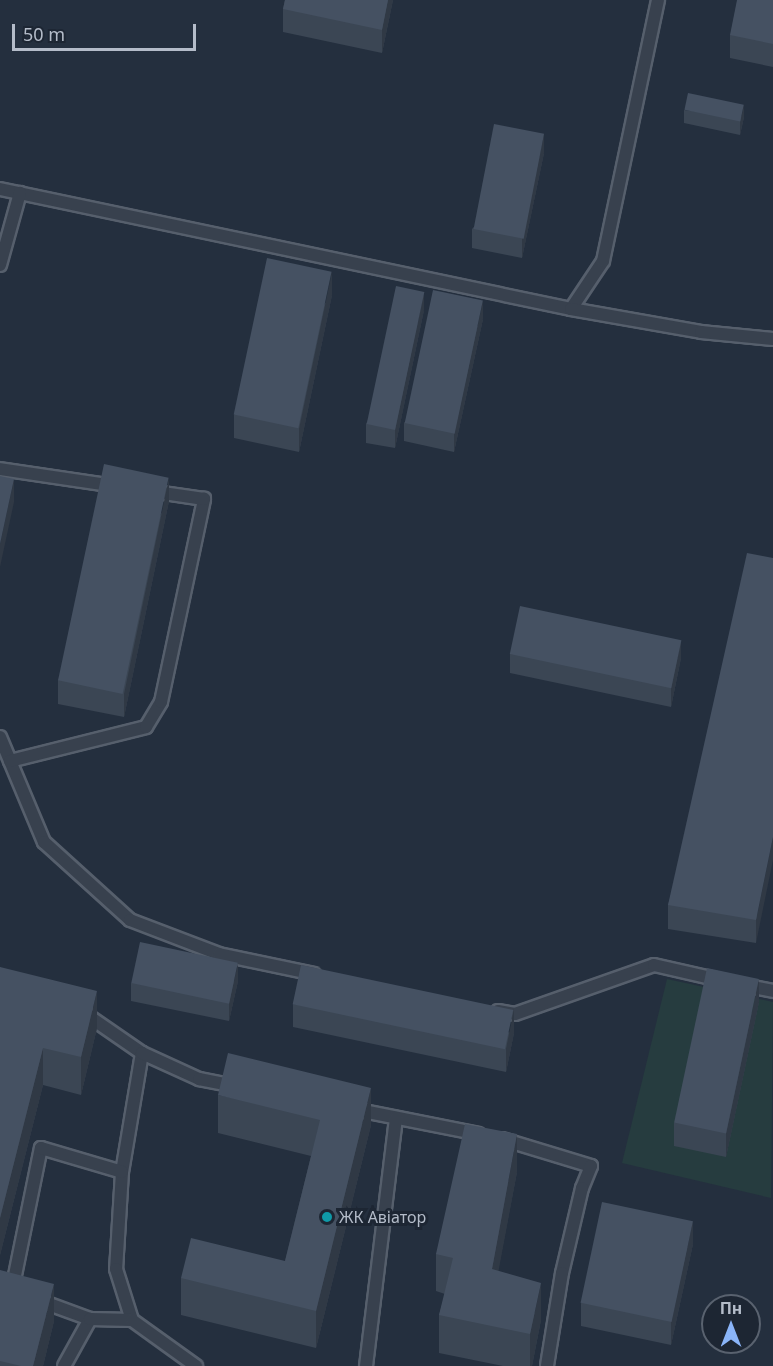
<!DOCTYPE html>
<meta charset="utf-8">
<style>
body{margin:0}
#map{position:relative;width:773px;height:1366px;overflow:hidden;background:#242f3e;font-family:"Noto Sans",sans-serif}
div>[style]{position:absolute}
.green>*{inset:0;background:#263c3f}
.roads{filter:drop-shadow(2px 0 #565f6c) drop-shadow(-2px 0 #565f6c) drop-shadow(0 2px #565f6c) drop-shadow(0 -2px #565f6c)}
.service>*{height:12px;margin:-6px;padding:0 6px;transform-origin:6px;border-radius:6px;background:#38414e}
.wall>*{inset:0;background:#3b4654}
.shaded-wall>*{inset:0;background:#303945}
.building>*{inset:0;background:#455162;transform-origin:0 0}
.dots>*{width:16px;height:16px;translate:-50% -50%;box-sizing:border-box;border:3px solid #1d2633;border-radius:50%}
span{translate:-50% -50%;white-space:nowrap;text-align:center;line-height:1.15;-webkit-text-stroke:6px #1d2633;paint-order:stroke}
.poi-label{font-size:16px;color:#b4bcc9}
.left{translate:0 -50%;text-align:left}
.north{position:absolute;left:701px;top:1294px;width:60px;height:60px;box-sizing:border-box;background:#1d2633;border:2px solid #59626f;border-radius:50%;rotate:0deg;font-size:16px;font-weight:700;line-height:24px;text-align:center;color:#b4bcc9}
.north::after{content:'';display:block;margin:auto;width:21px;height:27px;background:#8ab4f8;clip-path:polygon(50% 0,100% 100%,50% 72%,0 100%)}
.scale{position:absolute;left:12px;top:24px;width:184px;height:27px;box-sizing:border-box;border:3px solid #b4bcc9;border-top:0;padding-left:8px;font-size:18px;line-height:21px;white-space:nowrap;color:#b4bcc9;-webkit-text-stroke:4px #1d2633;paint-order:stroke}
</style>
<div id="map">
<div class="green">
<i style="clip-path:polygon(667px 979px,773px 1002px,771px 1198px,622px 1163px)"></i>
</div>
<div class="roads">
<div class="service">
<i style="left:0;top:189px;width:583px;rotate:11.87deg"></i>
<i style="left:571px;top:309px;width:58px;rotate:-56.3deg"></i>
<i style="left:603px;top:261px;width:267px;rotate:-78.1deg"></i>
<i style="left:0;top:265px;width:75px;rotate:-74.5deg"></i>
<i style="left:571px;top:309px;width:132px;rotate:10deg"></i>
<i style="left:701px;top:332px;width:72px;rotate:5.6deg"></i>
<i style="left:0;top:469px;width:116px;rotate:8.4deg"></i>
<i style="left:0;top:737px;width:114px;rotate:67.3deg"></i>
<i style="left:44px;top:842px;width:116px;rotate:42.2deg"></i>
<i style="left:130px;top:920px;width:95px;rotate:20.9deg"></i>
<i style="left:219px;top:954px;width:97px;rotate:11.9deg"></i>
<i style="left:10px;top:761px;width:140px;rotate:-14deg"></i>
<i style="left:146px;top:727px;width:29px;rotate:-59deg"></i>
<i style="left:161px;top:702px;width:208px;rotate:-78deg"></i>
<i style="left:204px;top:499px;width:49px;rotate:-171.7deg"></i>
<i style="left:743px;top:985px;width:31px;rotate:11deg"></i>
<i style="left:498px;top:1011px;width:17px;rotate:10deg"></i>
<i style="left:515px;top:1014px;width:147px;rotate:-19.4deg"></i>
<i style="left:654px;top:965px;width:68px;rotate:12.8deg"></i>
<i style="left:84px;top:1013px;width:70px;rotate:34.6deg"></i>
<i style="left:142px;top:1053px;width:121px;rotate:99.5deg"></i>
<i style="left:122px;top:1172px;width:97px;rotate:93.5deg"></i>
<i style="left:116px;top:1269px;width:53px;rotate:72.6deg"></i>
<i style="left:142px;top:1053px;width:63px;rotate:24.5deg"></i>
<i style="left:199px;top:1079px;width:37px;rotate:11deg"></i>
<i style="left:358px;top:1110px;width:123px;rotate:11.2deg"></i>
<i style="left:502px;top:1139px;width:93px;rotate:16.9deg"></i>
<i style="left:591px;top:1166px;width:24px;rotate:112deg"></i>
<i style="left:582px;top:1188px;width:87px;rotate:103.2deg"></i>
<i style="left:562px;top:1273px;width:94px;rotate:99.2deg"></i>
<i style="left:12px;top:1290px;width:145px;rotate:-78.5deg"></i>
<i style="left:41px;top:1148px;width:84px;rotate:16.5deg"></i>
<i style="left:38px;top:1300px;width:55px;rotate:20.1deg"></i>
<i style="left:64px;top:1366px;width:54px;rotate:-61deg"></i>
<i style="left:90px;top:1319px;width:42px;rotate:1.4deg"></i>
<i style="left:132px;top:1320px;width:79px;rotate:35.7deg"></i>
<i style="left:366px;top:1366px;width:250px;rotate:-83.1deg"></i>
</div>
</div>
<div class="wall">
<i style="clip-path:polygon(285px 0,393px 0,382px 53px,283px 32px,283px 9px)"></i>
<i style="clip-path:polygon(773px 0,773px 67px,730px 58px,730px 35px)"></i>
<i style="clip-path:polygon(684px 110px,744px 117px,740px 135px,684px 123px)"></i>
<i style="clip-path:polygon(544px 153px,522px 258px,472px 248px,472px 229px)"></i>
<i style="clip-path:polygon(332px 295px,299px 452px,234px 438px,234px 415px)"></i>
<i style="clip-path:polygon(424px 310px,395px 448px,366px 443px,366px 424px)"></i>
<i style="clip-path:polygon(483px 319px,454px 452px,404px 441px,404px 423px)"></i>
<i style="clip-path:polygon(169px 501px,124px 717px,58px 704px,58px 680px)"></i>
<i style="clip-path:polygon(773px 558px,756px 943px,668px 929px,668px 905px)"></i>
<i style="clip-path:polygon(510px 654px,681px 658px,671px 707px,510px 673px)"></i>
<i style="clip-path:polygon(0 967px,97px 1028px,81px 1095px,43px 1085px,0 1255px)"></i>
<i style="clip-path:polygon(238px 981px,229px 1021px,131px 1001px,131px 983px)"></i>
<i style="clip-path:polygon(759px 1002px,726px 1157px,674px 1146px,674px 1123px)"></i>
<i style="clip-path:polygon(293px 1004px,514px 1033px,506px 1072px,293px 1027px)"></i>
<i style="clip-path:polygon(218px 1095px,371px 1125px,316px 1348px,181px 1315px,181px 1278px,285px 1261px,311px 1156px,218px 1133px)"></i>
<i style="clip-path:polygon(517px 1172px,498px 1271px,541px 1320px,532px 1366px,503px 1366px,439px 1353px,439px 1315px,445px 1294px,436px 1291px,436px 1254px)"></i>
<i style="clip-path:polygon(693px 1244px,671px 1345px,581px 1326px,581px 1303px)"></i>
<i style="clip-path:polygon(0 1270px,54px 1321px,43px 1366px,0 1366px)"></i>
</div>
<div class="shaded-wall">
<i style="clip-path:polygon(388px 0,393px 0,382px 53px,382px 30px)"></i>
<i style="clip-path:polygon(744px 105px,744px 117px,740px 135px,740px 122px)"></i>
<i style="clip-path:polygon(544px 134px,544px 153px,522px 258px,522px 240px)"></i>
<i style="clip-path:polygon(332px 272px,332px 295px,299px 452px,299px 429px)"></i>
<i style="clip-path:polygon(424px 292px,424px 310px,395px 448px,395px 430px)"></i>
<i style="clip-path:polygon(483px 301px,483px 319px,454px 452px,454px 434px)"></i>
<i style="clip-path:polygon(169px 478px,169px 501px,124px 717px,124px 694px)"></i>
<i style="clip-path:polygon(14px 479px,14px 502px,0 567px,0 544px)"></i>
<i style="clip-path:polygon(681px 640px,681px 658px,671px 707px,671px 689px)"></i>
<i style="clip-path:polygon(773px 837px,773px 860px,756px 943px,756px 920px)"></i>
<i style="clip-path:polygon(238px 963px,238px 981px,229px 1021px,229px 1003px)"></i>
<i style="clip-path:polygon(759px 979px,759px 1002px,726px 1157px,726px 1134px)"></i>
<i style="clip-path:polygon(97px 991px,97px 1028px,81px 1095px,81px 1057px)"></i>
<i style="clip-path:polygon(514px 1009px,514px 1033px,506px 1072px,506px 1049px)"></i>
<i style="clip-path:polygon(43px 1048px,43px 1085px,0 1255px,0 1218px)"></i>
<i style="clip-path:polygon(371px 1088px,371px 1125px,316px 1348px,316px 1311px)"></i>
<i style="clip-path:polygon(517px 1134px,517px 1172px,492px 1306px,492px 1269px)"></i>
<i style="clip-path:polygon(693px 1221px,693px 1244px,671px 1345px,671px 1322px)"></i>
<i style="clip-path:polygon(541px 1283px,541px 1320px,532px 1366px,530px 1366px,530px 1334px)"></i>
<i style="clip-path:polygon(54px 1284px,54px 1321px,43px 1366px,33px 1366px)"></i>
</div>
<div class="building">
<i style="clip-path:polygon(285px 0,388px 0,382px 30px,283px 9px)"></i>
<i style="clip-path:polygon(737px 0,773px 0,773px 44px,730px 35px)"></i>
<i style="left:688px;top:93px;width:57px;height:17px;rotate:12deg"></i>
<i style="left:494px;top:124px;width:51px;height:107px;rotate:11deg"></i>
<i style="left:267px;top:258px;width:66px;height:160px;rotate:12deg"></i>
<i style="left:396px;top:286px;width:29px;height:141px;rotate:12deg"></i>
<i style="left:433px;top:290px;width:51px;height:136px;rotate:12deg"></i>
<i style="left:104px;top:464px;width:66px;height:221px;rotate:12deg"></i>
<i style="clip-path:polygon(0 476px,14px 479px,0 544px)"></i>
<i style="clip-path:polygon(747px 553px,773px 558px,773px 837px,756px 920px,668px 905px)"></i>
<i style="left:520px;top:606px;width:165px;height:49px;rotate:12deg"></i>
<i style="left:140px;top:942px;width:100px;height:42px;rotate:12deg"></i>
<i style="left:301px;top:965px;width:217px;height:40px;rotate:12deg"></i>
<i style="clip-path:polygon(0 967px,97px 991px,81px 1057px,43px 1048px,0 1218px)"></i>
<i style="left:707px;top:968px;width:53px;height:158px;rotate:12deg"></i>
<i style="clip-path:polygon(228px 1053px,371px 1088px,316px 1311px,181px 1278px,191px 1238px,285px 1261px,320px 1120px,218px 1095px)"></i>
<i style="clip-path:polygon(465px 1124px,517px 1134px,492px 1269px,541px 1283px,530px 1334px,439px 1315px,453px 1258px,436px 1254px)"></i>
<i style="left:602px;top:1202px;width:93px;height:103px;rotate:12deg"></i>
<i style="clip-path:polygon(0 1270px,54px 1284px,33px 1366px,21px 1366px,0 1361px)"></i>
</div>
<div class="dots">
<i style="left:327px;top:1217px;background:#0f9aa8"></i>
</div>
<div class="poi-label">
<span class="left" style="left:339px;top:1217px">ЖК Авіатор</span>
</div>
<div class="north">Пн</div>
<div class="scale">50 m</div>
</div>
